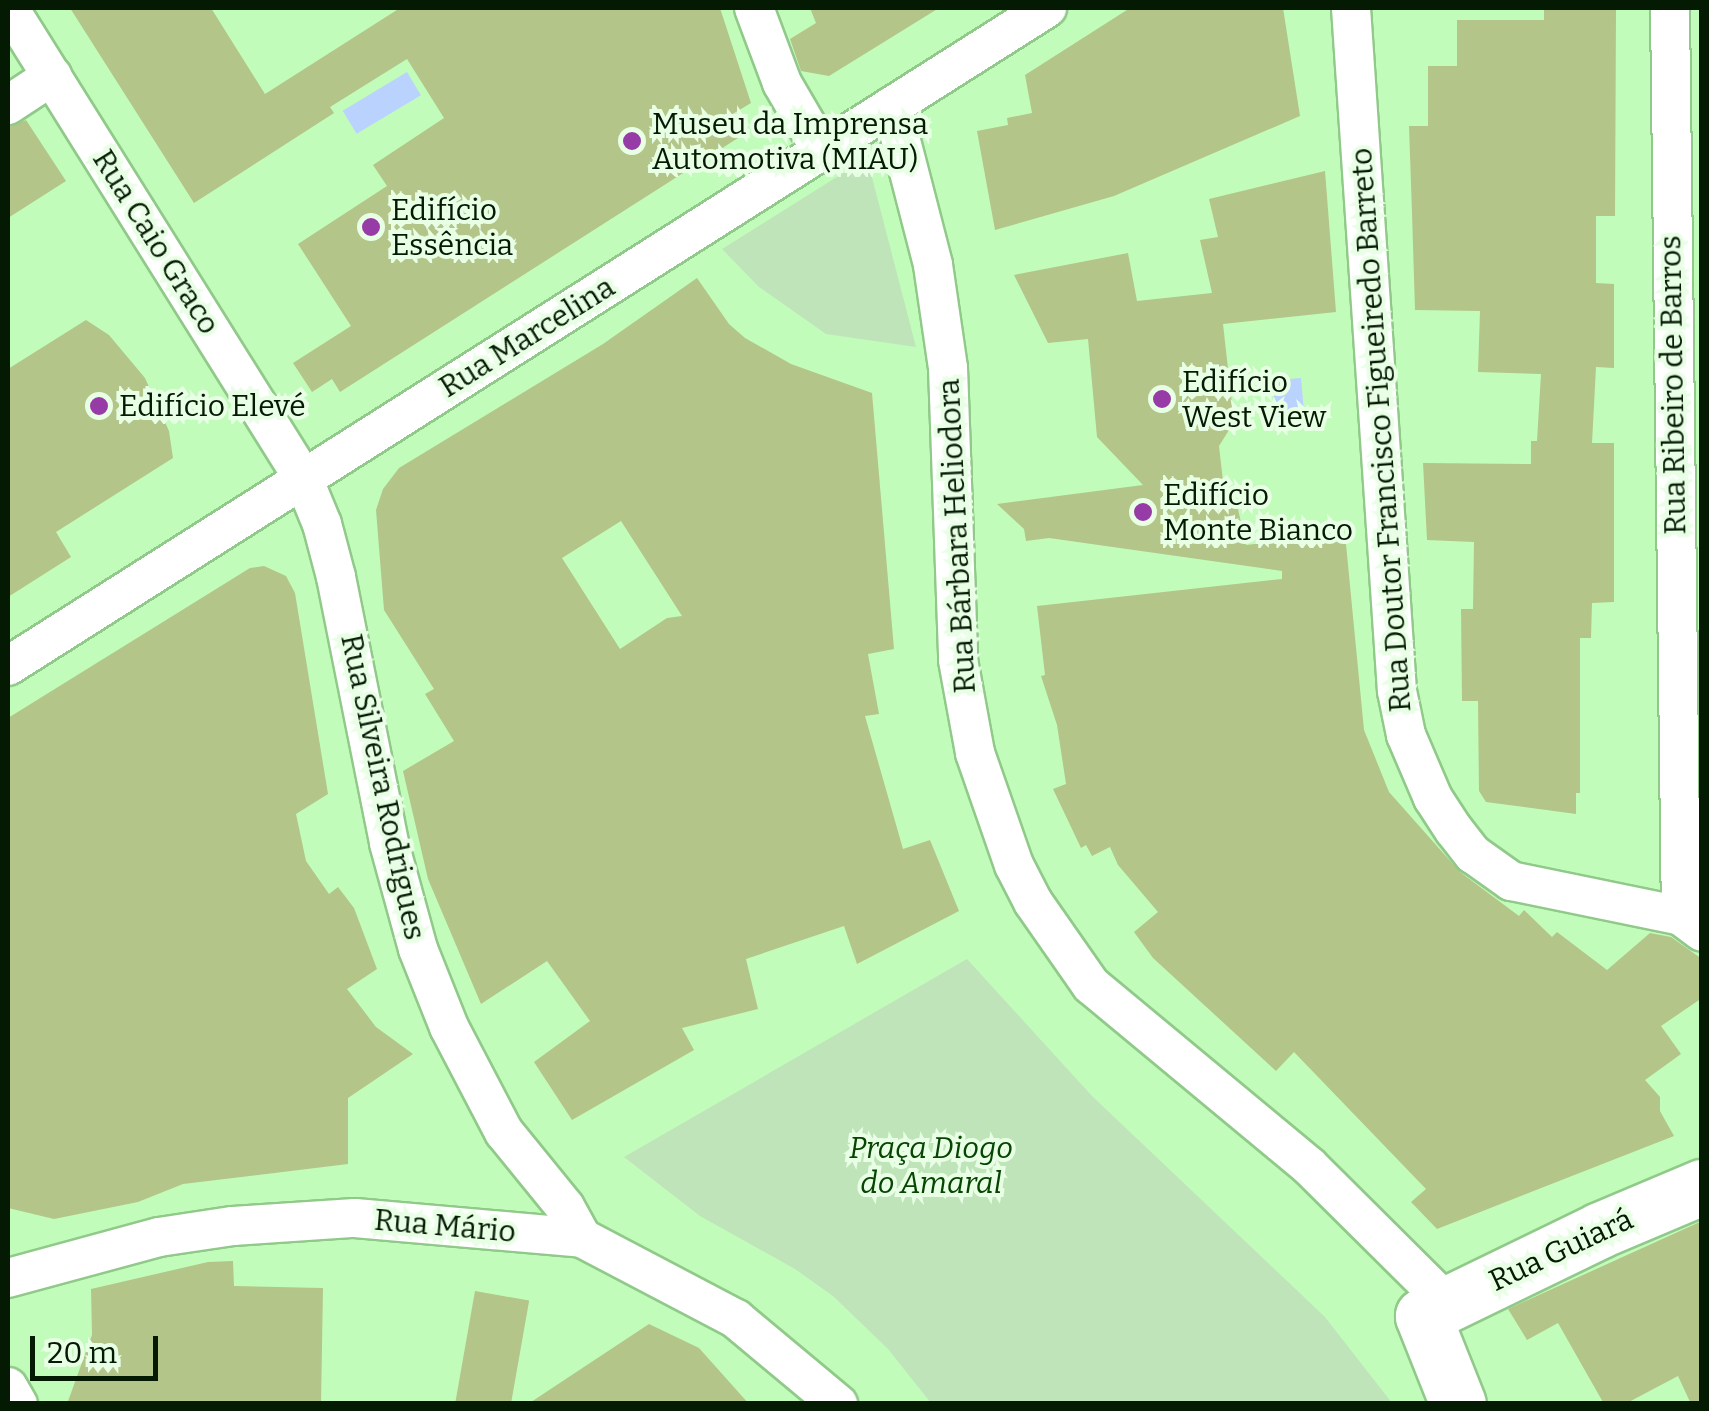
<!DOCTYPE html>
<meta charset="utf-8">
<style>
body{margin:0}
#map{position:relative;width:1709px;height:1411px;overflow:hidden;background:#c2fcba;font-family:Bitter,serif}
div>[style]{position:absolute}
.green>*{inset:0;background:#bfe4b9}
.water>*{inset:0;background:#bad2fe;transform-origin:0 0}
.building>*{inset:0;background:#b3c589;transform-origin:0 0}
.roads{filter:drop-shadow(2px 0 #90c989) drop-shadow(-2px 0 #90c989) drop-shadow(0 2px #90c989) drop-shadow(0 -2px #90c989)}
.street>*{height:38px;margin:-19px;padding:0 19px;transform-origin:19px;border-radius:19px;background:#fff}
.secondary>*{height:55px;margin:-27.5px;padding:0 27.5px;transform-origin:27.5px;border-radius:27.5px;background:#fff}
.dots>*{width:28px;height:28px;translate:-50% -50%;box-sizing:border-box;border:5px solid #e8ffe5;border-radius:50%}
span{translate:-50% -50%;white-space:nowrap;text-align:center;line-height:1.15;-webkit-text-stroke:8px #e8ffe5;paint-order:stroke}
.poi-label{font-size:30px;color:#051a03}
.left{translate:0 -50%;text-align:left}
.street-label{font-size:30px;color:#051a03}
.park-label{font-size:30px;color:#074502;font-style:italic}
.frame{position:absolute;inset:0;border:10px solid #051a03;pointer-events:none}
.scale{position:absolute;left:30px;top:1336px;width:128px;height:45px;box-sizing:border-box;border:5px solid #051a03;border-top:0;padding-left:12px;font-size:30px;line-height:35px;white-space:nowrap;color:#051a03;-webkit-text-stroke:8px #e8ffe5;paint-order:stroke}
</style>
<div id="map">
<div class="green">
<i style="clip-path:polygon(867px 158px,916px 347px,826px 334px,759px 287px,722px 249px)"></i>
<i style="clip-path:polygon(967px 959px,1092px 1096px,1325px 1317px,1392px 1403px,931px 1403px,888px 1349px,833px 1296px,795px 1269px,700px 1216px,624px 1157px)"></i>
</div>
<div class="water">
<i style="left:407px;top:72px;width:27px;height:75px;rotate:59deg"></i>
<i style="left:1301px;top:378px;width:49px;height:29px;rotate:85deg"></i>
</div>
<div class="building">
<i style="clip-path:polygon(70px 8px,211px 8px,265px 94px,400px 8px,720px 8px,751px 103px,726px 118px,738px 138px,340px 392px,332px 379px,312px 392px,293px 363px,351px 326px,298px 244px,387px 186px,373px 165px,444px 118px,407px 59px,330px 107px,334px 113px,194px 203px)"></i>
<i style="clip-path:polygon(810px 8px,939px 8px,829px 76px,801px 71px,790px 39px,816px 23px)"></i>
<i style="clip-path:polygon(1130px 8px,1283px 8px,1300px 116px,1114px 196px,995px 230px,977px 131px,1008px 125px,1007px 118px,1032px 113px,1025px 75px)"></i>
<i style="clip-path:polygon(1544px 8px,1616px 8px,1615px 216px,1596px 216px,1596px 283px,1614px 284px,1614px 368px,1596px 367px,1592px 443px,1614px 443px,1614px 602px,1592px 603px,1591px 638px,1580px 638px,1580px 793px,1576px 793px,1576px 814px,1486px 802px,1479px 791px,1478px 701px,1462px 701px,1461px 609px,1473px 609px,1474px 542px,1427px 540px,1423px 463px,1531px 464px,1531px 441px,1537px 441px,1541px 374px,1478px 372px,1480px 311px,1415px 310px,1412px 213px,1409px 126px,1428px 126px,1428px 66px,1457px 66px,1457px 20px,1544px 20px)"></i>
<i style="clip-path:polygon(26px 120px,66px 181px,8px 218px,8px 127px)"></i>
<i style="clip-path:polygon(1325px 171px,1336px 312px,1223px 324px,1234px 422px,1219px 446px,1224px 490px,1236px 500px,1246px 545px,1345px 534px,1364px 730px,1389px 792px,1460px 872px,1519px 916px,1524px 910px,1552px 937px,1557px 932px,1607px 970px,1650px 933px,1671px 937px,1702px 959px,1702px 998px,1661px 1026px,1681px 1054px,1645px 1080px,1660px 1097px,1660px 1111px,1674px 1136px,1437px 1229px,1411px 1202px,1426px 1189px,1294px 1052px,1276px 1071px,1153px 958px,1134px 932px,1158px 912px,1118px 865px,1110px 847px,1092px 856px,1086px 845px,1081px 848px,1053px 789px,1066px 784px,1057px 725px,1041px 676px,1045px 675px,1037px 606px,1282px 579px,1282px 571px,1049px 538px,1026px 541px,1024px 529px,997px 504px,1143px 485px,1097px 437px,1088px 339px,1048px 343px,1014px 275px,1128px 253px,1137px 301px,1212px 293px,1200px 240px,1218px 237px,1209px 199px)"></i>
<i style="clip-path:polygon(evenodd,697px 278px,729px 324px,745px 338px,791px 364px,872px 393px,894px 649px,868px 654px,879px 714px,865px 716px,903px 849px,930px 840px,959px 911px,857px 964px,844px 926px,746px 959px,758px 1009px,682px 1028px,694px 1050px,572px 1120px,534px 1062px,590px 1021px,547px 961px,481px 1004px,428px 879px,403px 771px,454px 741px,425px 694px,434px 689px,384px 610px,376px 510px,383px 489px,399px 468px,603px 344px,697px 278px,621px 521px,682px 616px,667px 618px,620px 649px,562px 558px,621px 521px)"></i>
<i style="clip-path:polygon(86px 320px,109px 335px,145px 378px,169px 431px,173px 458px,56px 532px,71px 557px,8px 597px,8px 369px)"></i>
<i style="clip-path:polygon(264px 566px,286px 576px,295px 593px,328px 794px,296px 814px,306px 861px,329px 894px,338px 887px,354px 908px,377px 969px,347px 989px,376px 1027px,413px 1054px,348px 1098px,348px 1164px,183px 1184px,138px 1202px,54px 1219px,8px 1208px,8px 718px,250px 568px)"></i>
<i style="clip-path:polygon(1702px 1221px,1702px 1404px,1691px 1404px,1678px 1376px,1625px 1404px,1604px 1404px,1558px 1323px,1527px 1340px,1508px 1309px)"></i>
<i style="clip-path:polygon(233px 1261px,234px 1286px,323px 1288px,321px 1404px,67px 1404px,92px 1335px,91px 1289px,208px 1262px)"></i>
<i style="left:475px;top:1291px;width:55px;height:115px;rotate:10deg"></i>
<i style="clip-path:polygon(649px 1324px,699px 1348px,749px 1404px,528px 1404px)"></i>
</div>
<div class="roads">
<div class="street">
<i style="left:9px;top:8px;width:554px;rotate:57.97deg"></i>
<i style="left:303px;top:478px;width:50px;rotate:67.6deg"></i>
<i style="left:322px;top:524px;width:55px;rotate:75.2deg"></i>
<i style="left:336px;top:577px;width:271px;rotate:78.7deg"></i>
<i style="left:389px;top:843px;width:110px;rotate:74.7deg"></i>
<i style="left:418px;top:949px;width:84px;rotate:68.3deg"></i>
<i style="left:449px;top:1027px;width:119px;rotate:62.4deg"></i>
<i style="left:504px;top:1132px;width:97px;rotate:50.9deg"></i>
<i style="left:565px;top:1207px;width:35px;rotate:61deg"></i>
<i style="left:754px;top:8px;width:80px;rotate:69.5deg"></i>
<i style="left:782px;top:83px;width:78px;rotate:59.8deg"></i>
<i style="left:1351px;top:8px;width:685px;rotate:86.15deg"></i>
<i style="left:1397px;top:691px;width:45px;rotate:78.4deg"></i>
<i style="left:1406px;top:735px;width:69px;rotate:66.8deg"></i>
<i style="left:1433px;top:798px;width:38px;rotate:57deg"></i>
<i style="left:1454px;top:830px;width:31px;rotate:52deg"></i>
<i style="left:1473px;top:854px;width:47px;rotate:35.4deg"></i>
<i style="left:1511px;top:881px;width:174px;rotate:11.6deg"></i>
<i style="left:1681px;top:916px;width:26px;rotate:37deg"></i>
<i style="left:1670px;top:8px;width:908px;rotate:89.31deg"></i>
<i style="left:8px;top:105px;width:53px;rotate:-33.4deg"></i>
<i style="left:892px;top:106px;width:164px;rotate:75.5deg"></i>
<i style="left:933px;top:265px;width:104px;rotate:81.7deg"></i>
<i style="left:948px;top:368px;width:292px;rotate:88deg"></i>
<i style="left:958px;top:660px;width:95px;rotate:79.6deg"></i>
<i style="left:975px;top:753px;width:119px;rotate:70.8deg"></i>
<i style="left:1014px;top:865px;width:42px;rotate:62.8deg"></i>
<i style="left:1033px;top:902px;width:101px;rotate:55.1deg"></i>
<i style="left:1091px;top:985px;width:283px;rotate:39.7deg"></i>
<i style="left:1309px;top:1166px;width:196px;rotate:44.8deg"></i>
<i style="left:8px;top:666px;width:1230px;rotate:-32.35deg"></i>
<i style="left:8px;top:1278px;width:156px;rotate:-15.2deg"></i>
<i style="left:159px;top:1237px;width:75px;rotate:-8.5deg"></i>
<i style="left:233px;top:1226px;width:122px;rotate:-3.8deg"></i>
<i style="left:355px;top:1218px;width:228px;rotate:5deg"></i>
<i style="left:582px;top:1238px;width:174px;rotate:27.7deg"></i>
<i style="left:736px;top:1319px;width:133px;rotate:39.8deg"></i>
<i style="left:8px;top:1387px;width:20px;rotate:60deg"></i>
</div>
<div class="secondary">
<i style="left:1458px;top:1404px;width:95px;rotate:-111.7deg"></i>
<i style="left:1423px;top:1316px;width:197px;rotate:-25.9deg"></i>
<i style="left:1600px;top:1230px;width:111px;rotate:-22.9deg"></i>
</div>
</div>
<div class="dots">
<i style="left:632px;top:141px;background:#973ba6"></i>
<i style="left:371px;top:227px;background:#973ba6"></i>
<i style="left:1162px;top:399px;background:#973ba6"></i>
<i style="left:99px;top:406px;background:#973ba6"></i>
<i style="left:1143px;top:512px;background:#973ba6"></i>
</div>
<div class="poi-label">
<span class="left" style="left:652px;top:141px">Museu da Imprensa<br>Automotiva (MIAU)</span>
<span class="left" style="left:391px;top:227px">Edifício<br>Essência</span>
<span class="left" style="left:1182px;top:399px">Edifício<br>West View</span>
<span class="left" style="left:119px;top:406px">Edifício Elevé</span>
<span class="left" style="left:1163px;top:512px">Edifício<br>Monte Bianco</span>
</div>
<div class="street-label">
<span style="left:156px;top:242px;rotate:58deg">Rua Caio Graco</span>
<span style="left:527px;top:337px;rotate:-32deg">Rua Marcelina</span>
<span style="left:1673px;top:385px;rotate:-91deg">Rua Ribeiro de Barros</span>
<span style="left:1381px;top:430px;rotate:-94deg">Rua Doutor Francisco Figueiredo Barreto</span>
<span style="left:957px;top:536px;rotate:-93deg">Rua Bárbara Heliodora</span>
<span style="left:383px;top:787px;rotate:78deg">Rua Silveira Rodrigues</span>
<span style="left:445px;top:1226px;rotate:5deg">Rua Mário</span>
<span style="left:1561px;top:1250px;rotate:-25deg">Rua Guiará</span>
</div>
<div class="park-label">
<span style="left:931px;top:1165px">Praça Diogo<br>do Amaral</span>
</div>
<div class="frame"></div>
<div class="scale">20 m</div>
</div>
